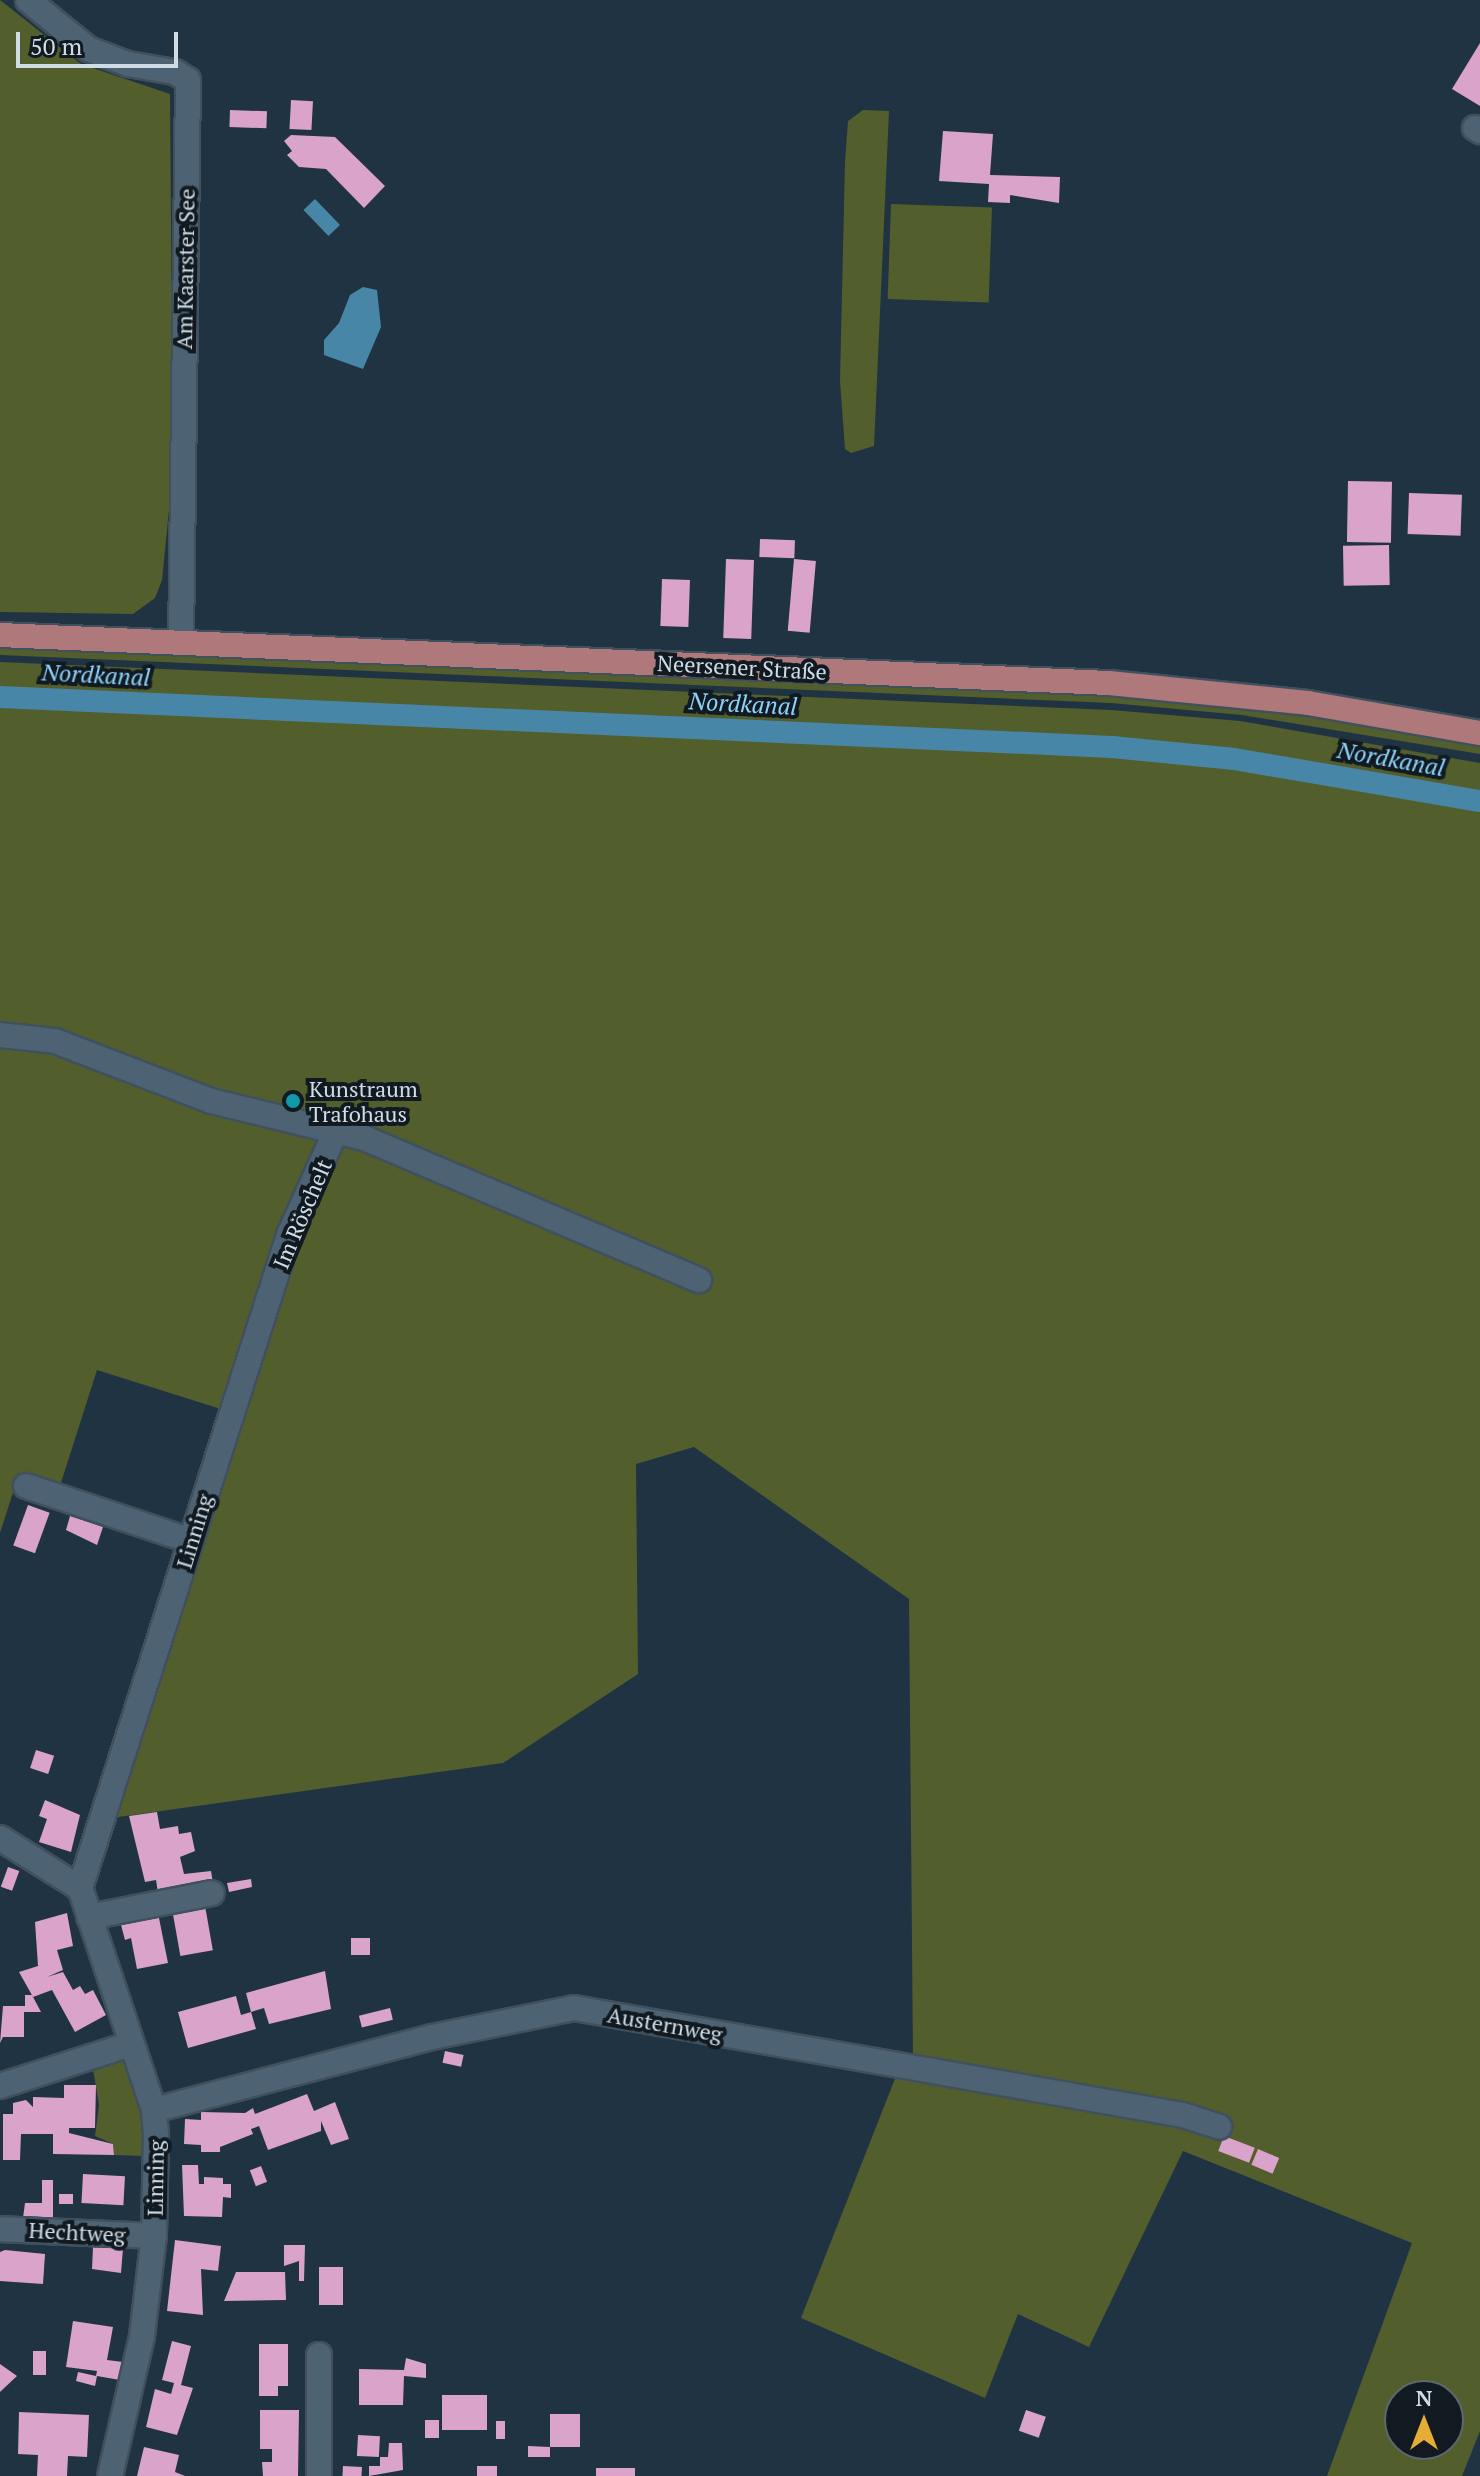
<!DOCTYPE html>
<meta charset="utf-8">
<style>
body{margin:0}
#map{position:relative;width:1480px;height:2476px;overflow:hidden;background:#203342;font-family:"PT Serif",serif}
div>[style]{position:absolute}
.green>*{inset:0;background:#535e2d;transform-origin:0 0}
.water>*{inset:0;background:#4886a7;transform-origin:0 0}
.canal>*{height:22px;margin:-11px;padding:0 11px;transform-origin:11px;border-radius:11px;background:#4886a7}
.building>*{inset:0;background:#d9a3ca;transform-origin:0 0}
.roads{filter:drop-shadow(2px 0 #40505d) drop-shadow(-2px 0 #40505d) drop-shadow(0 2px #40505d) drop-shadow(0 -2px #40505d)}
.minor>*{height:24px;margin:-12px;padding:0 12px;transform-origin:12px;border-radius:12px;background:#4d6273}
.major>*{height:24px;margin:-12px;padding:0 12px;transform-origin:12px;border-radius:12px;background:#af787b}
.dots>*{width:22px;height:22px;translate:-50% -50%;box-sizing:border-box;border:4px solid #111a21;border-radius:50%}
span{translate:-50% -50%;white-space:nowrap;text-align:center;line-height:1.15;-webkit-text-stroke:8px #111a21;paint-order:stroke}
.street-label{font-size:22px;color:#cfdbe5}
.poi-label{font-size:22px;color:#cfdbe5}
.left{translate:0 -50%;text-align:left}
.water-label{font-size:24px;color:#8cd1f9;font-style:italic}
.north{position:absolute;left:1384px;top:2380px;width:80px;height:80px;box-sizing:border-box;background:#111a21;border:2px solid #5d676f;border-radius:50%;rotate:0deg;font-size:22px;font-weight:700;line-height:32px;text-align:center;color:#cfdbe5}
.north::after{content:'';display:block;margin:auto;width:28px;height:36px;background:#e5ad35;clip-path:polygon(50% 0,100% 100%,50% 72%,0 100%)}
.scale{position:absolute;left:16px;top:32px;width:162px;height:36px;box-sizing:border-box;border:4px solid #cfdbe5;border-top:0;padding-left:10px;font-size:24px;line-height:28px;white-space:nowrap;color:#cfdbe5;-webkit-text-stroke:6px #111a21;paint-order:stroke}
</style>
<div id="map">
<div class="green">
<i style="clip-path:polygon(0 0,81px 64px,170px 94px,173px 470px,162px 580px,155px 598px,133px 614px,0 612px)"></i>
<i style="clip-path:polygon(863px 110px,889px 111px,874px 446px,851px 453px,845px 449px,840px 381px,845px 162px,848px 121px)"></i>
<i style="left:891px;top:204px;width:101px;height:95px;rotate:2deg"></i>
<i style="clip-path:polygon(0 647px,1111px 695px,1371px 724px,1480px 746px,1480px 754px,1242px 715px,1111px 703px,0 655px)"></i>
<i style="clip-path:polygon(evenodd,0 662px,1111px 710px,1240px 721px,1480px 763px,1480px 2431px,1462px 2476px,1327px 2476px,1412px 2243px,1183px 2151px,1089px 2347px,1018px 2314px,985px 2398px,801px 2318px,898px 2071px,913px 2060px,909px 1599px,694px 1447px,636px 1464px,638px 1674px,503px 1763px,111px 1818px,224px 1410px,97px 1370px,59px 1489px,18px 1477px,0 1533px,0 1042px,52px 1048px,214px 1094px,0 1029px,0 662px,1400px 2396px,1448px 2396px,1448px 2444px,1400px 2444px,1400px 2396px)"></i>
<i style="clip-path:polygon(102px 2060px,125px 2061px,144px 2118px,144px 2156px,114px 2155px,113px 2144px,95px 2136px,99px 2105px,92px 2063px)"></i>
</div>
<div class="water">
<i style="left:315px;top:199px;width:36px;height:16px;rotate:46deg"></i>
<i style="clip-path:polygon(363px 287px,377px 290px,381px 327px,363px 369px,324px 355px,324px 340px,339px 323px,350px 295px)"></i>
</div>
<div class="canal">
<i style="left:0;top:697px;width:1113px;rotate:2.57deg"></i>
<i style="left:1112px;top:747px;width:123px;rotate:5.6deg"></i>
<i style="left:1234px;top:759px;width:250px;rotate:9.7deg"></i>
</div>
<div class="building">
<i style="clip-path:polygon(1480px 43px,1480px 106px,1452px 89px)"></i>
<i style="left:291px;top:100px;width:22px;height:29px;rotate:3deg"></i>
<i style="left:230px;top:110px;width:37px;height:17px;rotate:2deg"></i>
<i style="clip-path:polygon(943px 131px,993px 134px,990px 175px,1060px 177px,1059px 203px,1010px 195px,1010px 203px,988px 202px,989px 184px,939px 181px)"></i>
<i style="clip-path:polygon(291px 135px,335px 137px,385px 186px,364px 208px,326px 169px,299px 167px,287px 155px,292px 151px,284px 141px)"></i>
<i style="left:1348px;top:481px;width:44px;height:61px;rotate:1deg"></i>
<i style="left:1409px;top:493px;width:53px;height:41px;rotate:2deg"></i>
<i style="left:760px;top:539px;width:35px;height:18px;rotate:2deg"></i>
<i style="left:1389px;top:545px;width:40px;height:46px;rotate:89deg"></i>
<i style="left:726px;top:559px;width:28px;height:79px;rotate:2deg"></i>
<i style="left:794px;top:559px;width:22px;height:72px;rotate:5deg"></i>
<i style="left:662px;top:579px;width:28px;height:47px;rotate:2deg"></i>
<i style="left:287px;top:1096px;width:12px;height:8px;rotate:9deg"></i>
<i style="left:28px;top:1505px;width:23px;height:43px;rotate:20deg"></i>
<i style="clip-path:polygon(70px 1516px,103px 1527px,97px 1545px,66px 1530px)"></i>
<i style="left:36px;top:1750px;width:19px;height:19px;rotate:18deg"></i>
<i style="clip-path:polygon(45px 1800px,80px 1815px,71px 1852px,39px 1842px,47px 1819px,39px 1816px)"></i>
<i style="clip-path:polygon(157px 1812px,160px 1829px,178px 1826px,179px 1834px,191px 1832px,195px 1851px,180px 1857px,184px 1874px,211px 1871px,213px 1883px,158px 1893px,156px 1880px,145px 1882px,129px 1816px)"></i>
<i style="left:8px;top:1867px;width:12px;height:21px;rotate:20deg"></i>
<i style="clip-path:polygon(251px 1879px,252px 1887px,229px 1892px,227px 1883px)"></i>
<i style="left:204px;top:1900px;width:51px;height:33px;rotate:80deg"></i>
<i style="clip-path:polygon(67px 1913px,73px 1946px,57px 1950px,63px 1970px,47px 1977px,63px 1972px,73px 1990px,80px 1986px,85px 1994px,93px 1990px,106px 2015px,75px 2032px,52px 1990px,33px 1997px,19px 1972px,38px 1966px,35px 1922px)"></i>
<i style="clip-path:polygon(158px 1913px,168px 1963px,137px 1969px,131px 1938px,125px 1940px,120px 1921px)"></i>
<i style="left:351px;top:1938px;width:19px;height:17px"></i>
<i style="clip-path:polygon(325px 1971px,331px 2009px,269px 2024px,264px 2008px,251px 2012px,246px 1993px)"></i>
<i style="clip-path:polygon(25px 1995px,32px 1995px,41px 2012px,24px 2012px,24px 2037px,3px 2037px,0 2043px,3px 2006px,25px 2006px)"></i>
<i style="clip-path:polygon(236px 1996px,241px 2015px,251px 2012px,256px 2029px,188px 2048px,178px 2012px)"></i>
<i style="left:390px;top:2008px;width:12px;height:32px;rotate:76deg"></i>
<i style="left:445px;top:2051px;width:19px;height:12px;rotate:12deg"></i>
<i style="clip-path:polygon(64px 2085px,96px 2085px,95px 2128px,69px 2128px,69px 2133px,113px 2144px,114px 2155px,53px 2154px,53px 2134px,21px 2134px,20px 2160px,3px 2160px,3px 2114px,13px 2114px,13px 2103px,26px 2100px,33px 2107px,33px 2097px,64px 2098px)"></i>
<i style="clip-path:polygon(307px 2094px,314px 2111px,335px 2102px,349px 2139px,331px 2145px,321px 2121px,321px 2131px,268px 2150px,259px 2126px,251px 2129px,253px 2134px,220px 2147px,220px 2152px,201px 2152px,201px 2145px,184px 2144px,185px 2119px,201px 2120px,201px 2112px,245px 2113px,253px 2108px,255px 2114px)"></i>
<i style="left:1224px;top:2136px;width:33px;height:16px;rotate:21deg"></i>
<i style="left:1258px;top:2149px;width:23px;height:17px;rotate:23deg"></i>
<i style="clip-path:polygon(182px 2165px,198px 2165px,199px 2184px,204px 2184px,204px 2177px,223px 2178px,223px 2184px,231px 2184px,231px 2198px,223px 2197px,222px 2217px,184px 2216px)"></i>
<i style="left:261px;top:2166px;width:17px;height:12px;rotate:69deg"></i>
<i style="left:83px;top:2174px;width:42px;height:29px;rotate:3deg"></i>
<i style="clip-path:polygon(42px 2180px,53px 2180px,53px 2219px,23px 2218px,25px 2203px,42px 2203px)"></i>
<i style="left:59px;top:2194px;width:14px;height:10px"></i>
<i style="clip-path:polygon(82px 2237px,103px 2238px,102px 2247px,123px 2248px,121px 2273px,92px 2269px,93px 2247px,82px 2246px)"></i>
<i style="clip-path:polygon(175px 2240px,221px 2246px,218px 2271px,201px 2269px,203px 2315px,167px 2311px)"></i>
<i style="clip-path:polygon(284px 2245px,305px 2245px,304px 2281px,299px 2281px,299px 2261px,284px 2266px)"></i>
<i style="clip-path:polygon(5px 2250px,45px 2254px,43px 2284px,0 2281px,0 2252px)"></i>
<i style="left:319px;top:2267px;width:24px;height:38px"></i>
<i style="clip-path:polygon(236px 2272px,285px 2272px,286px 2300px,224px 2301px)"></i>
<i style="clip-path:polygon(73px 2321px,113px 2327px,107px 2360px,123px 2362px,120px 2380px,97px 2376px,95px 2386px,76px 2381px,78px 2372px,96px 2376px,97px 2371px,66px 2367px)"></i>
<i style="clip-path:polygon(172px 2341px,191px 2346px,181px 2385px,193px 2388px,177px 2435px,146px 2427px,155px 2389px,171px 2394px,174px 2383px,162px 2380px)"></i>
<i style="clip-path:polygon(259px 2344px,288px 2344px,288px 2386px,278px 2386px,278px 2396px,259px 2396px)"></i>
<i style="left:33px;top:2351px;width:13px;height:24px"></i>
<i style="clip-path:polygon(406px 2358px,426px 2364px,426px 2378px,404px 2376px,403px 2405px,359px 2405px,359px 2369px,404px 2370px)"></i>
<i style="clip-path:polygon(0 2364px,17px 2376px,0 2392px)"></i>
<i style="left:442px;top:2395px;width:45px;height:35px"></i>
<i style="clip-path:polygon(260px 2410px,299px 2410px,298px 2476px,263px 2476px,262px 2462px,272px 2462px,272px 2449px,260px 2449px)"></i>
<i style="left:1026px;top:2410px;width:21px;height:22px;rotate:19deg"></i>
<i style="clip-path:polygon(19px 2412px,89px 2415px,87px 2457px,68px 2456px,67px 2476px,37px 2476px,38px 2455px,18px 2454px)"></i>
<i style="clip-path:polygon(550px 2414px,580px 2414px,580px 2447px,550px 2447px,550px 2457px,528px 2457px,528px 2446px,550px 2447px)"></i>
<i style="left:425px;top:2420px;width:14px;height:18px"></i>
<i style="left:496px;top:2421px;width:9px;height:18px"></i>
<i style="left:358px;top:2435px;width:22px;height:21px;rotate:3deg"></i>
<i style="clip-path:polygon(389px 2443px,402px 2443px,403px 2470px,369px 2476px,369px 2466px,380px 2466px,380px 2457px,388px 2457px)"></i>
<i style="clip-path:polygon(144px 2447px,179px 2455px,175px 2472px,185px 2476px,137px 2476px)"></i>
<i style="left:343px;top:2466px;width:19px;height:10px;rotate:3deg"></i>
<i style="left:477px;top:2466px;width:20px;height:10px"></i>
<i style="left:596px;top:2468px;width:39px;height:8px"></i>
</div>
<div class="roads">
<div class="minor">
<i style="left:28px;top:0;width:77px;rotate:39.2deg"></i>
<i style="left:88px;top:49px;width:43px;rotate:20.6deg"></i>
<i style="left:128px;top:64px;width:48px;rotate:9.7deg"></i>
<i style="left:175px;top:72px;width:15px;rotate:32deg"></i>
<i style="left:188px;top:80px;width:562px;rotate:90.71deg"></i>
<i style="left:1475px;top:128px;width:6px;rotate:31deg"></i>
<i style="left:0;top:1035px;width:55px;rotate:6.2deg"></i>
<i style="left:55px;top:1041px;width:167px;rotate:21deg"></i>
<i style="left:211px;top:1101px;width:157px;rotate:13.6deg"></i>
<i style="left:364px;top:1138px;width:364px;rotate:23deg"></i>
<i style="left:26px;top:1486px;width:174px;rotate:18.4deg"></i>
<i style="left:0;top:1838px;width:94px;rotate:32deg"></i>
<i style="left:89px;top:1917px;width:125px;rotate:-11deg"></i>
<i style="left:0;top:2086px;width:138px;rotate:-17.8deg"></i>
<i style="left:154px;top:2110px;width:287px;rotate:-14.7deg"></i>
<i style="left:432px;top:2037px;width:145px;rotate:-11.5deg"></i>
<i style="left:574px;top:2008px;width:618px;rotate:9.97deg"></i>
<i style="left:1183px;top:2115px;width:38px;rotate:18deg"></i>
<i style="left:0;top:2229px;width:154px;rotate:2.6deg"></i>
<i style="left:110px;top:2476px;width:144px;rotate:-77.1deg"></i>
<i style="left:142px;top:2336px;width:101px;rotate:-83.2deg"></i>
<i style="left:154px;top:2236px;width:102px;rotate:-88.9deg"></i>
<i style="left:156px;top:2134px;width:24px;rotate:-95deg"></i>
<i style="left:154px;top:2110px;width:234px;rotate:-108.4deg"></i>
<i style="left:80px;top:1888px;width:686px;rotate:-72.25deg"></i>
<i style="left:289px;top:1235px;width:114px;rotate:-65.7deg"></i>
<i style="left:319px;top:2476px;width:121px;rotate:-90deg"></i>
</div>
<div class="major">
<i style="left:0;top:635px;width:1110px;rotate:2.48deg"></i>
<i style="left:1109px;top:683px;width:200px;rotate:5.7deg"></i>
<i style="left:1308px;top:703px;width:175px;rotate:9.9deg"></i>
</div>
</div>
<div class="dots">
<i style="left:293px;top:1101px;background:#0f9aa8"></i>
</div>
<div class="street-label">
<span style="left:185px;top:269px;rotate:-89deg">Am Kaarster See</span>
<span style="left:742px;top:667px;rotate:3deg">Neersener Straße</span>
<span style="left:302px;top:1214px;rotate:-67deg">Im Röschelt</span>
<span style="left:194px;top:1531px;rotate:-73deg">Linning</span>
<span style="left:665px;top:2024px;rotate:10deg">Austernweg</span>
<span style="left:155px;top:2178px;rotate:-89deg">Linning</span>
<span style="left:77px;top:2232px;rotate:3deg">Hechtweg</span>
</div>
<div class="poi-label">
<span class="left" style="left:309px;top:1101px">Kunstraum<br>Trafohaus</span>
</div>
<div class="water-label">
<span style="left:96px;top:675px;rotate:3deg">Nordkanal</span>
<span style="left:743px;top:704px;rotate:3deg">Nordkanal</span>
<span style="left:1391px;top:759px;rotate:10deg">Nordkanal</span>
</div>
<div class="north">N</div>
<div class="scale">50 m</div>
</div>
